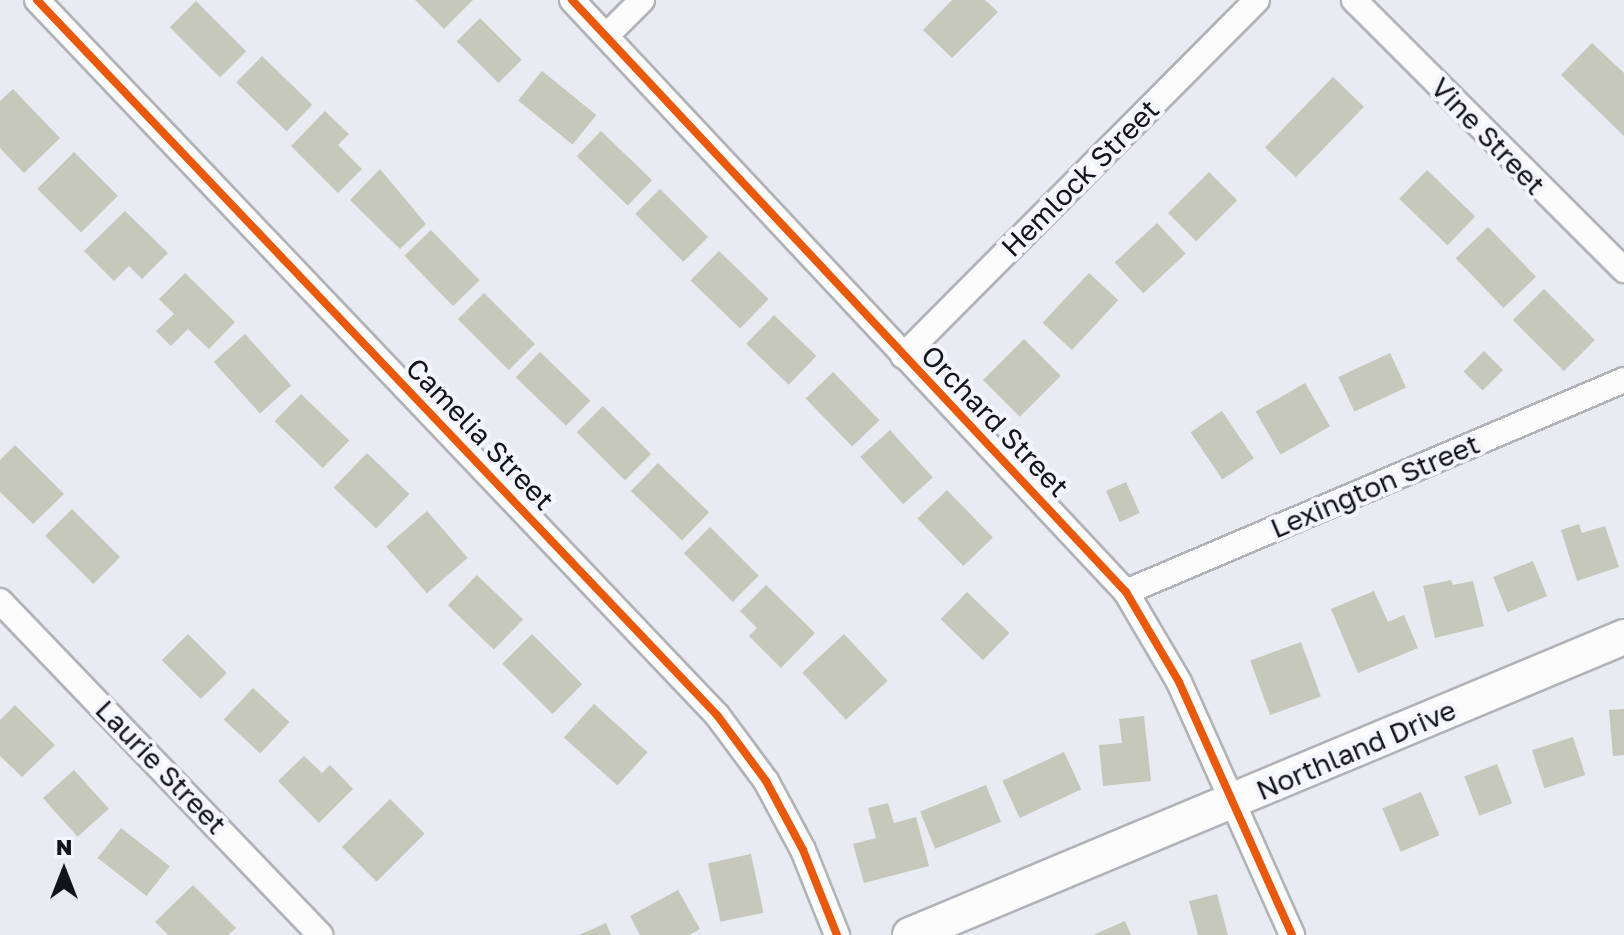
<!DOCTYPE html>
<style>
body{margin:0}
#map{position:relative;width:1624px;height:935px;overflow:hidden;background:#e8ebf2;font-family:"Golos Text",sans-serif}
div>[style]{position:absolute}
.building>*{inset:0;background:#c5c8ba;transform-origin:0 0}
.roads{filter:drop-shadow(2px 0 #b2b3b9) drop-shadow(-2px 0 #b2b3b9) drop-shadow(0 2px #b2b3b9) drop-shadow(0 -2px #b2b3b9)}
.street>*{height:24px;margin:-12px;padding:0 12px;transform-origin:12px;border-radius:12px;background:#fcfcfd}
.secondary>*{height:34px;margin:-17px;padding:0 17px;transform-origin:17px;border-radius:17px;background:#fcfcfd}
.cycleway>*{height:8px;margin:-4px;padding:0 4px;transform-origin:4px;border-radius:4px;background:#e8590c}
span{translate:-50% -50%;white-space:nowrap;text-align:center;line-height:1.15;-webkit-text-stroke:8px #f3f6ff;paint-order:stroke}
.street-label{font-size:28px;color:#121418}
.north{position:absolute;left:24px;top:831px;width:80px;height:80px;-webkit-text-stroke:6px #f3f6ff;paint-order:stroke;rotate:0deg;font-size:22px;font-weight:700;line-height:32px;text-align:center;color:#121418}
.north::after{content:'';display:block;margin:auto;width:28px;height:36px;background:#121418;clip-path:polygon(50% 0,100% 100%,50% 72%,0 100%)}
</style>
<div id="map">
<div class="building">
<i style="clip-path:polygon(415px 0,473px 0,444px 29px)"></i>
<i style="clip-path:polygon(952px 0,985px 0,998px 12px,952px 58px,923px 30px)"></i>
<i style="left:196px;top:1px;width:71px;height:37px;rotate:45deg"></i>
<i style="left:480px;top:18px;width:59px;height:33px;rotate:45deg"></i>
<i style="clip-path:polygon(1592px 43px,1624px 73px,1624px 136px,1561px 75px)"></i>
<i style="left:262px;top:56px;width:70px;height:37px;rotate:44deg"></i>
<i style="left:542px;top:71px;width:70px;height:38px;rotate:39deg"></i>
<i style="left:1333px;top:77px;width:43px;height:98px;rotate:44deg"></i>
<i style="clip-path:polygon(13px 89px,60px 138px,24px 173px,0 148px,0 101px)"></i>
<i style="clip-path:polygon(325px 111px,349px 134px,338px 145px,362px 169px,338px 193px,291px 146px)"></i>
<i style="left:601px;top:131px;width:71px;height:35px;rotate:44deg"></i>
<i style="left:74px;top:152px;width:62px;height:52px;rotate:45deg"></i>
<i style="clip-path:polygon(380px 169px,426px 224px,400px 249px,350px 200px)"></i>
<i style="left:1427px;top:170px;width:67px;height:40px;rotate:44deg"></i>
<i style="left:1209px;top:172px;width:40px;height:58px;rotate:45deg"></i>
<i style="left:660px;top:189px;width:68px;height:35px;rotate:45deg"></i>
<i style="clip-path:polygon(125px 211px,168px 253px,142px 279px,129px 266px,114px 281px,84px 251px)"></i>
<i style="left:1157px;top:223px;width:42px;height:58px;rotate:47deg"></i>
<i style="left:1488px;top:227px;width:69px;height:45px;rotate:46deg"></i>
<i style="left:431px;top:230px;width:70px;height:37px;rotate:46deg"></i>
<i style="left:719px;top:251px;width:69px;height:41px;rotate:44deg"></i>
<i style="clip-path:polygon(185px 273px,235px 322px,209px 349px,188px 329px,171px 346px,156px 331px,174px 314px,159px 299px)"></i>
<i style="left:1089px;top:273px;width:40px;height:68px;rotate:43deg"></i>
<i style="left:1544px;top:289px;width:72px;height:44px;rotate:45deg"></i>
<i style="left:484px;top:293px;width:72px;height:37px;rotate:45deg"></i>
<i style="left:774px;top:315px;width:59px;height:40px;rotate:44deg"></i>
<i style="left:245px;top:334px;width:69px;height:42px;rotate:48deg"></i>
<i style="left:1024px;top:339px;width:52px;height:58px;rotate:45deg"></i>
<i style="left:1484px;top:351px;width:27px;height:29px;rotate:45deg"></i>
<i style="left:540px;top:352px;width:70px;height:35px;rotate:44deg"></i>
<i style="left:1390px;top:353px;width:38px;height:57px;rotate:65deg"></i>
<i style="left:833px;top:372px;width:67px;height:38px;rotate:46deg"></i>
<i style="left:1305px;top:383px;width:50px;height:57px;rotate:60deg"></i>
<i style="left:301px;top:394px;width:67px;height:38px;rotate:44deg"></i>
<i style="left:603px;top:406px;width:68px;height:37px;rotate:45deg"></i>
<i style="left:1222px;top:411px;width:57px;height:38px;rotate:56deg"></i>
<i style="left:890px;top:430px;width:64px;height:40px;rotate:48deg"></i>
<i style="clip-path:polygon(15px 445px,64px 494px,33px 524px,0 492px,0 460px)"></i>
<i style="left:367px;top:453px;width:59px;height:48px;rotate:44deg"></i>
<i style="left:658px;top:463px;width:71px;height:39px;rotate:44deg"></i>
<i style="left:1126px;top:482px;width:34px;height:22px;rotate:66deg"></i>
<i style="left:947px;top:490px;width:66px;height:41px;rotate:46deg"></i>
<i style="left:72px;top:509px;width:68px;height:38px;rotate:45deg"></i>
<i style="left:427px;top:511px;width:62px;height:54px;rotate:49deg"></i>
<i style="clip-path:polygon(1579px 524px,1582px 533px,1605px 526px,1619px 567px,1577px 581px,1561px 530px)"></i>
<i style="left:710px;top:527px;width:69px;height:37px;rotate:45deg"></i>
<i style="left:1533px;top:561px;width:38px;height:43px;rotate:68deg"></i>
<i style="left:477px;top:575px;width:64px;height:42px;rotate:44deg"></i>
<i style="clip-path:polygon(1451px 580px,1453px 585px,1473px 581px,1484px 626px,1435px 638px,1423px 586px)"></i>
<i style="clip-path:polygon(766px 585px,815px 633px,781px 668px,749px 636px,757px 628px,740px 611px)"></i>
<i style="clip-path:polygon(1374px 591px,1388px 622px,1404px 615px,1418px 648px,1358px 673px,1331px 609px)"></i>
<i style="left:967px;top:592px;width:59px;height:38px;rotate:44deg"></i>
<i style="left:188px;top:634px;width:55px;height:37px;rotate:45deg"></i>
<i style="left:532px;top:634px;width:71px;height:42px;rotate:45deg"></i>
<i style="left:844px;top:634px;width:64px;height:57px;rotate:47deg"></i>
<i style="left:1301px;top:642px;width:58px;height:54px;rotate:70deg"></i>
<i style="left:253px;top:688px;width:50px;height:43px;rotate:43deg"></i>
<i style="left:594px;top:704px;width:72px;height:45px;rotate:42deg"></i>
<i style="clip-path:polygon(15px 705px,55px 745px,22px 777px,0 756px,0 720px)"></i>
<i style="clip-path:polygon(1624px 709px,1624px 755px,1613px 756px,1609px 710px)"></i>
<i style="clip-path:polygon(1144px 716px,1151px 781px,1103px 786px,1099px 745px,1122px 743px,1119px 719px)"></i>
<i style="left:1573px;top:737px;width:40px;height:43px;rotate:72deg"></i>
<i style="left:1064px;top:752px;width:41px;height:68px;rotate:65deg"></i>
<i style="clip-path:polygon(304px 756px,322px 773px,330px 765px,353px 789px,319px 823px,278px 781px)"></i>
<i style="left:1497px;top:764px;width:42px;height:35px;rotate:69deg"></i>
<i style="left:74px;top:770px;width:52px;height:42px;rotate:48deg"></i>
<i style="left:986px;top:785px;width:40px;height:71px;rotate:68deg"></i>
<i style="left:1421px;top:792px;width:47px;height:42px;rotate:67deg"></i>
<i style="left:390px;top:799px;width:49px;height:68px;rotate:45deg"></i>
<i style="clip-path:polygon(888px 803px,894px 823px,916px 817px,929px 866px,864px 883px,853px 844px,876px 838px,868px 808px)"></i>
<i style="left:121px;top:828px;width:62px;height:38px;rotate:38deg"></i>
<i style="left:751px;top:854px;width:60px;height:44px;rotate:78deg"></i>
<i style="clip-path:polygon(193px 885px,236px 928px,228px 935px,168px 935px,155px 922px)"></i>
<i style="clip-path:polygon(678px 890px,700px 929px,689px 935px,640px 935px,630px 916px)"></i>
<i style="clip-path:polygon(1217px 894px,1228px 935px,1198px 935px,1189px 901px)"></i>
<i style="clip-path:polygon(1125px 921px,1131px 935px,1093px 935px)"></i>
<i style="clip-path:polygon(606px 923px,611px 935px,579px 935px)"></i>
</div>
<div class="roads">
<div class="street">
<i style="left:37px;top:0;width:987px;rotate:46.44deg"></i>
<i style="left:717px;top:715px;width:82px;rotate:53.4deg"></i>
<i style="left:766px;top:781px;width:78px;rotate:61.8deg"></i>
<i style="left:803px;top:850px;width:92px;rotate:68.2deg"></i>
<i style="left:572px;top:0;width:811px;rotate:46.9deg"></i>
<i style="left:1126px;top:592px;width:104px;rotate:59.5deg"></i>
<i style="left:1179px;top:682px;width:277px;rotate:65.9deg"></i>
<i style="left:1354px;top:0;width:382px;rotate:45deg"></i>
<i style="left:606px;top:36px;width:51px;rotate:-45deg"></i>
<i style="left:903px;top:356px;width:502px;rotate:-45.16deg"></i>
<i style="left:1126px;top:592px;width:541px;rotate:-23.06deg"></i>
<i style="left:0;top:601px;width:463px;rotate:46.2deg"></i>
</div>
<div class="secondary">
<i style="left:910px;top:935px;width:774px;rotate:-22.65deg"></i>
</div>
</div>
<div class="cycleway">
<i style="left:37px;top:0;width:987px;rotate:46.44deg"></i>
<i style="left:717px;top:715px;width:82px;rotate:53.4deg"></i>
<i style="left:766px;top:781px;width:78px;rotate:61.8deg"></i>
<i style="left:803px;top:850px;width:92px;rotate:68.2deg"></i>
<i style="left:572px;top:0;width:811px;rotate:46.9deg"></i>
<i style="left:1126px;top:592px;width:104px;rotate:59.5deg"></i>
<i style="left:1179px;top:682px;width:277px;rotate:65.9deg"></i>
</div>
<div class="street-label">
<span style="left:1488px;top:136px;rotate:46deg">Vine Street</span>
<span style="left:1080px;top:178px;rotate:-45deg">Hemlock Street</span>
<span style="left:995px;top:421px;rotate:46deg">Orchard Street</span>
<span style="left:480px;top:434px;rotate:46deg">Camelia Street</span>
<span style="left:1375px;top:486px;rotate:-23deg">Lexington Street</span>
<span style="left:1356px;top:750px;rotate:-23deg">Northland Drive</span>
<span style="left:161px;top:767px;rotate:46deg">Laurie Street</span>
</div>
<div class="north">N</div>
</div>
